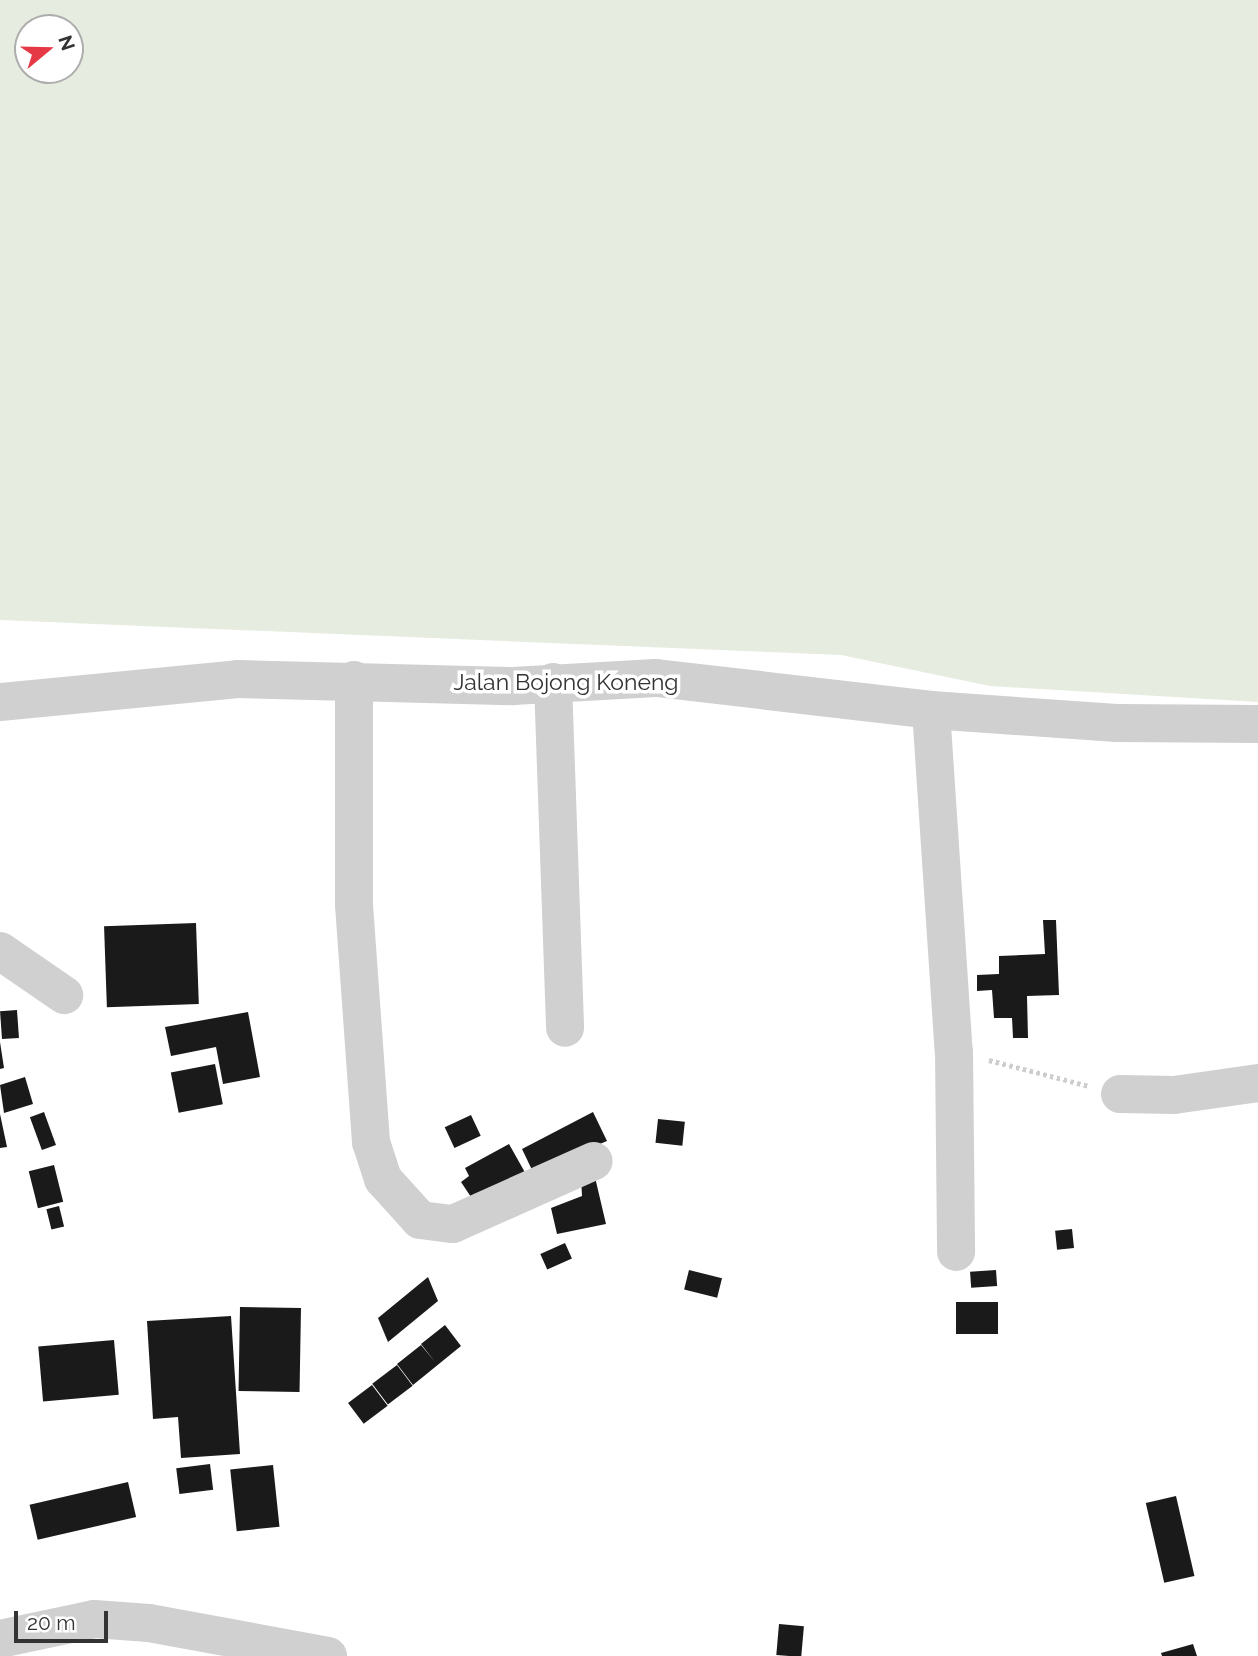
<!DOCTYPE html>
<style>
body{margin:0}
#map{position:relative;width:1258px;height:1656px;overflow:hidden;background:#fff;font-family:Raleway,sans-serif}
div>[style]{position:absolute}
.green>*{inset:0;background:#e6ecdf}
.building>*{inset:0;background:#1a1a1a;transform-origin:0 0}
.path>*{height:4.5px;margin-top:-2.25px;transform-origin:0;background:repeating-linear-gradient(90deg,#cdcdcd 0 3.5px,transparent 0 7px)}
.minor>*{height:38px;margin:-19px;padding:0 19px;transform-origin:19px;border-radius:19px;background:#d0d0d0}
span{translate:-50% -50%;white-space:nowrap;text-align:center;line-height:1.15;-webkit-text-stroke:7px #fff;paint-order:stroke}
.street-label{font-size:23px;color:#333}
.north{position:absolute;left:14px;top:14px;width:70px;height:70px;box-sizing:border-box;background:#fff;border:2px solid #adadad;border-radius:50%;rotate:71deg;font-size:19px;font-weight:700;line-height:28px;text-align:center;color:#333}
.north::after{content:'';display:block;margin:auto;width:24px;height:32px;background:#e63946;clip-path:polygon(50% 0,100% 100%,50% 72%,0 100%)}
.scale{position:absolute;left:14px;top:1611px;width:94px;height:32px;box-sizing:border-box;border:4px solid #333;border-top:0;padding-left:9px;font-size:21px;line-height:24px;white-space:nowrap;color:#333;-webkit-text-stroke:5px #fff;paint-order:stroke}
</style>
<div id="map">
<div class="green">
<i style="clip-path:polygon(evenodd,0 0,1258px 0,1258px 702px,990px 686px,841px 655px,0 620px,0 0,28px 28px,70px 28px,70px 70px,28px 70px,28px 28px)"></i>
</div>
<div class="building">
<i style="clip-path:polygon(1043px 920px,1056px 920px,1059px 995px,1027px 996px,1028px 1038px,1013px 1038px,1012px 1018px,994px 1018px,992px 990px,977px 991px,977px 975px,999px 974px,999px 956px,1045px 954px)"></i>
<i style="left:196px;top:923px;width:81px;height:92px;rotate:88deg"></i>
<i style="left:17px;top:1010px;width:28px;height:17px;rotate:86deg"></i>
<i style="clip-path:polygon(248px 1012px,260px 1077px,223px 1084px,216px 1047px,171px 1056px,165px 1027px)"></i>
<i style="clip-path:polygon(0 1042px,4px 1068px,0 1069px)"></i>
<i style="left:215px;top:1064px;width:41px;height:45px;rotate:79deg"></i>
<i style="clip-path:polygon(25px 1077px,33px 1104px,4px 1113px,0 1085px)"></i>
<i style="left:44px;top:1112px;width:35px;height:15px;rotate:70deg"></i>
<i style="clip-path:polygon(593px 1112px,607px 1141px,533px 1172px,522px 1149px)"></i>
<i style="clip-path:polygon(0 1114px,7px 1147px,0 1148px)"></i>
<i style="left:471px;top:1115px;width:23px;height:29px;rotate:65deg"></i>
<i style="left:658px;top:1119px;width:27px;height:24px;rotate:6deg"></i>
<i style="clip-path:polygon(509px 1144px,527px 1176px,475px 1203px,461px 1182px,469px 1176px,465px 1168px)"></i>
<i style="left:54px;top:1165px;width:38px;height:26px;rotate:76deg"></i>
<i style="clip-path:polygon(594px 1173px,606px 1224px,557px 1234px,551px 1208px,582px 1196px,581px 1178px)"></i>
<i style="left:59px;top:1206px;width:21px;height:13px;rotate:76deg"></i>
<i style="left:1072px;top:1229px;width:19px;height:17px;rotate:84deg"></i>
<i style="left:565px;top:1243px;width:17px;height:27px;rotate:66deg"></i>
<i style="left:689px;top:1270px;width:34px;height:20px;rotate:14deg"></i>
<i style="left:996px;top:1270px;width:16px;height:26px;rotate:86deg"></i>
<i style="clip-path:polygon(428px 1277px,438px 1301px,388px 1342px,378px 1318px)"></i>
<i style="left:998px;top:1302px;width:32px;height:42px;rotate:90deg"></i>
<i style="left:240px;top:1307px;width:61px;height:84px;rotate:1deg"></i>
<i style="clip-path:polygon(231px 1316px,240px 1454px,181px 1458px,178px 1417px,153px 1419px,147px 1321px)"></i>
<i style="clip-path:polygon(445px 1325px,461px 1346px,413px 1385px,397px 1364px,421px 1345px,435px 1362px,421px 1344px)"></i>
<i style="left:114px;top:1340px;width:55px;height:76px;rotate:85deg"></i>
<i style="left:397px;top:1365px;width:26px;height:31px;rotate:53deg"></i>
<i style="left:372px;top:1385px;width:26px;height:30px;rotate:53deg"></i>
<i style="left:210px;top:1464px;width:26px;height:34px;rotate:83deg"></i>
<i style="left:273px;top:1465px;width:62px;height:43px;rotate:84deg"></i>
<i style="left:128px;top:1482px;width:36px;height:101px;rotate:77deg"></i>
<i style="left:1176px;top:1496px;width:82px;height:31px;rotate:77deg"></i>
<i style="left:779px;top:1624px;width:25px;height:31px;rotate:5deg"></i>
<i style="clip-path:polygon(1193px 1644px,1197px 1656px,1162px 1656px,1161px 1653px)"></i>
</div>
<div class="path">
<i style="left:989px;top:1060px;width:103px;rotate:14.6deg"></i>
</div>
<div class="minor">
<i style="left:354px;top:680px;width:225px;rotate:90deg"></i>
<i style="left:354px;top:905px;width:238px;rotate:85.9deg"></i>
<i style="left:371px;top:1142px;width:39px;rotate:72deg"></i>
<i style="left:383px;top:1179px;width:55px;rotate:47.9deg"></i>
<i style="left:420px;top:1220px;width:33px;rotate:7deg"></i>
<i style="left:453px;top:1224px;width:154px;rotate:-24.1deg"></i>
<i style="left:553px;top:682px;width:346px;rotate:88deg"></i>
<i style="left:0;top:702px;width:239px;rotate:-5.5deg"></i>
<i style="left:238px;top:679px;width:275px;rotate:1.5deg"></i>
<i style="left:513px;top:686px;width:143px;rotate:-3.2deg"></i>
<i style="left:656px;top:678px;width:277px;rotate:6.6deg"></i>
<i style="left:931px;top:710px;width:186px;rotate:4deg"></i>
<i style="left:1117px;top:723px;width:141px;rotate:0.4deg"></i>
<i style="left:931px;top:710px;width:343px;rotate:86.2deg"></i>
<i style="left:954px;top:1052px;width:200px;rotate:89.4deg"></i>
<i style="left:0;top:951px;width:78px;rotate:34.5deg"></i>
<i style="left:1120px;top:1094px;width:54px;rotate:1.1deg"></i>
<i style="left:1174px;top:1095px;width:85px;rotate:-8.1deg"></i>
<i style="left:0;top:1639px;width:96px;rotate:-12deg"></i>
<i style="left:94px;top:1619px;width:55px;rotate:4.2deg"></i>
<i style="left:149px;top:1623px;width:182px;rotate:10.4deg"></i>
</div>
<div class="street-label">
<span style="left:566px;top:682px">Jalan Bojong Koneng</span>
</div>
<div class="north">N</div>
<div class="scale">20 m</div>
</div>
